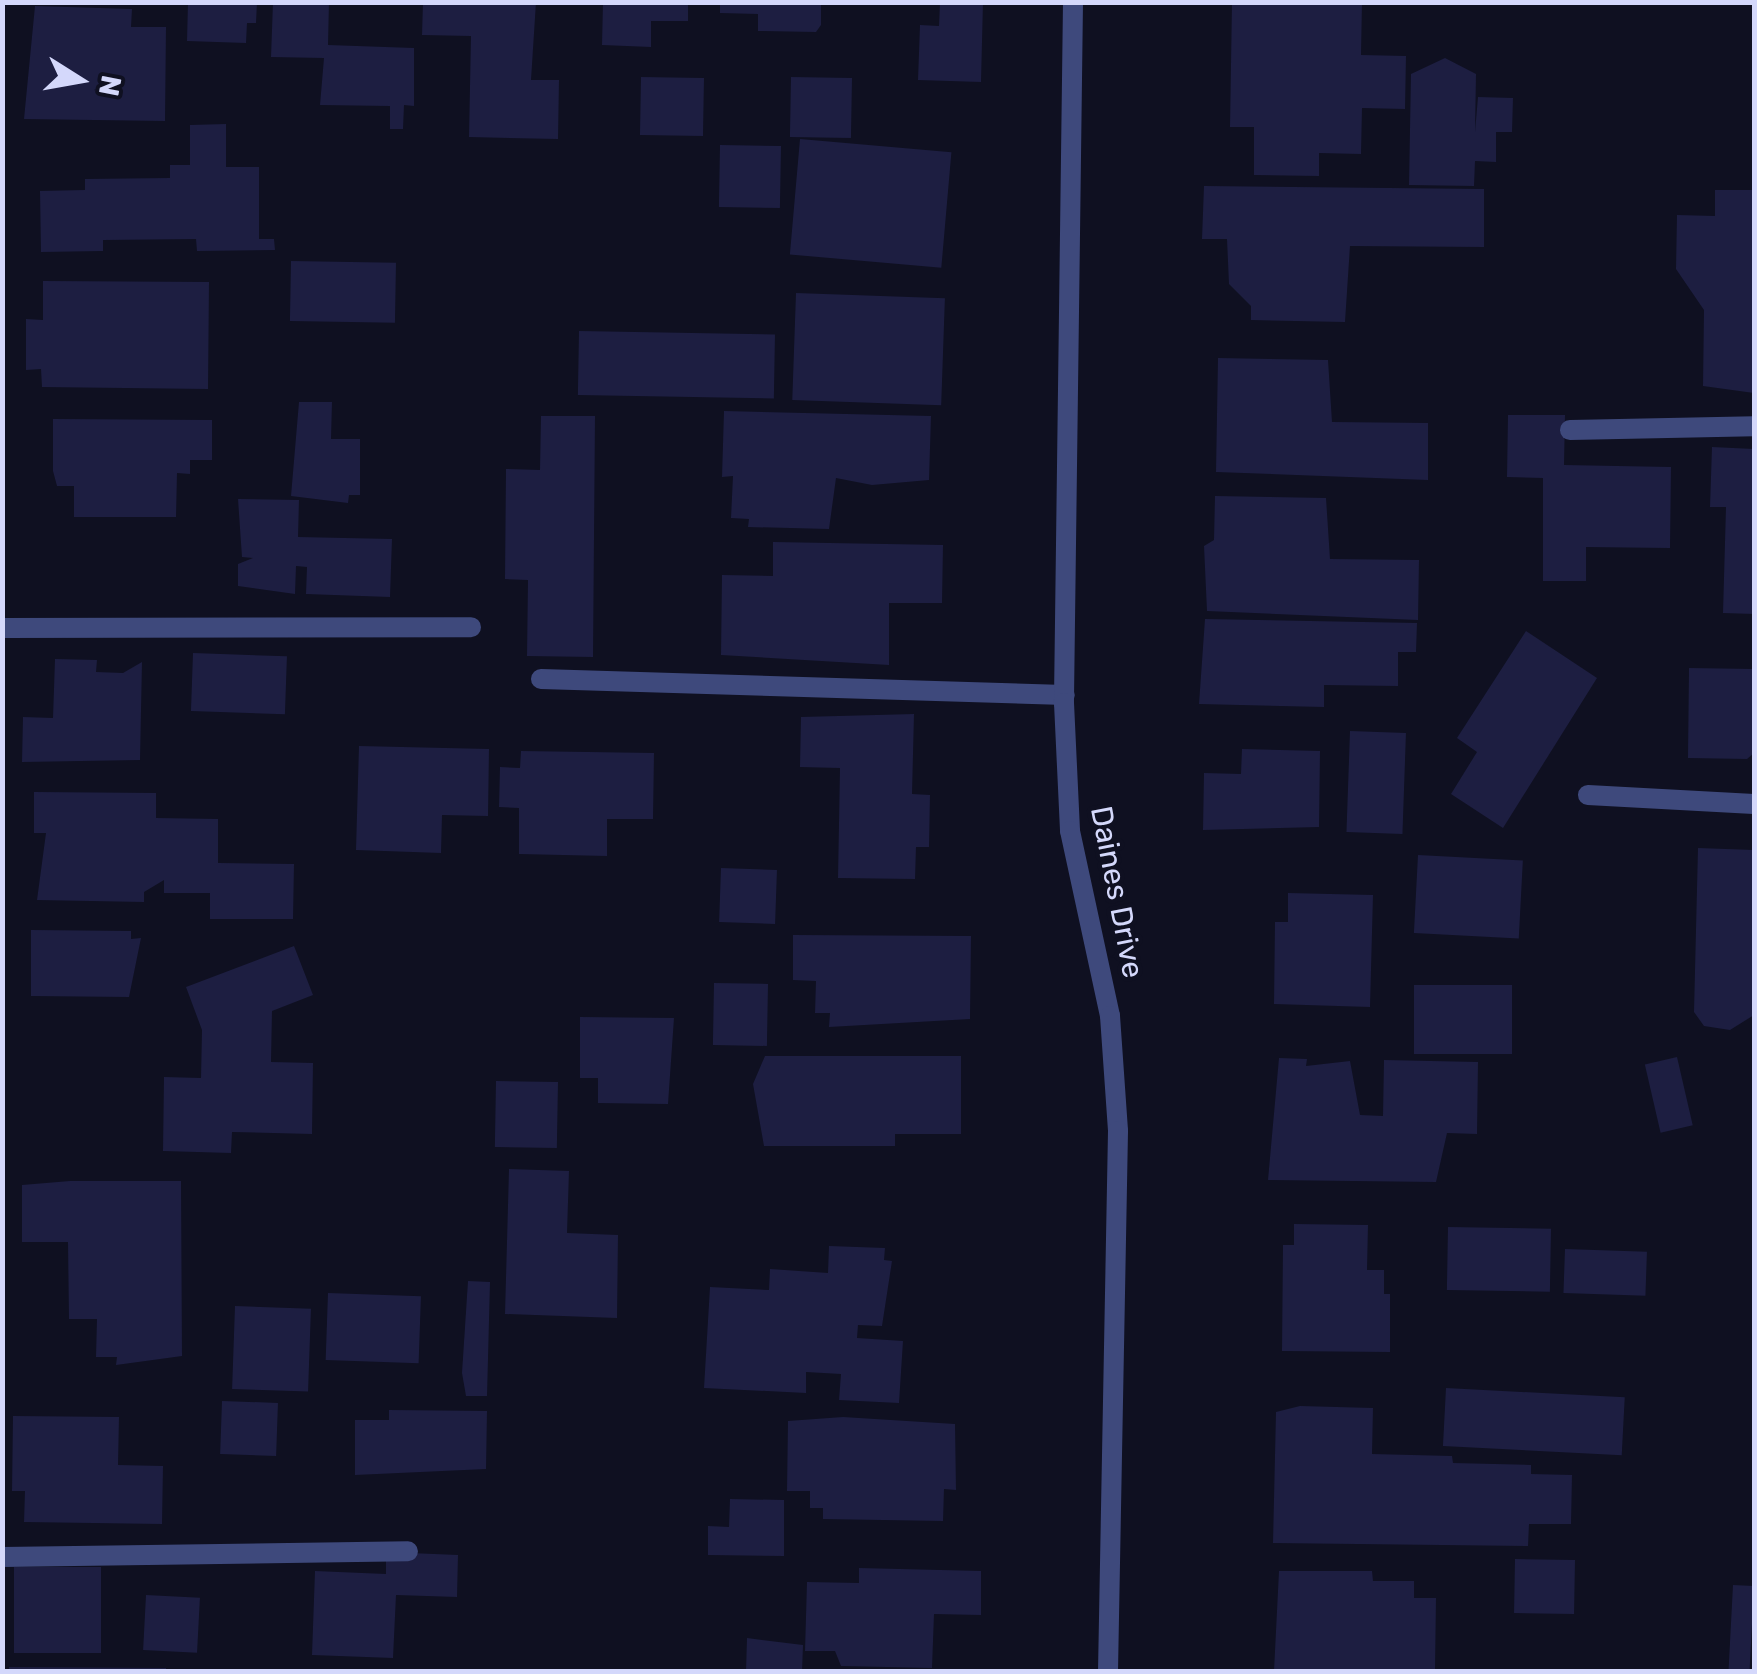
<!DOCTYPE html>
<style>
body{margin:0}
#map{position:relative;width:1757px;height:1674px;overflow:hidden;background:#0f1021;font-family:Rubik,sans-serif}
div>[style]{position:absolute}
.building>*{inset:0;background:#1d1e41;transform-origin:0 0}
.service>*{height:20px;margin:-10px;padding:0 10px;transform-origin:10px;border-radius:10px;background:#3e497c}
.minor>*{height:20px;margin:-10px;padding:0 10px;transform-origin:10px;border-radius:10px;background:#3e497c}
span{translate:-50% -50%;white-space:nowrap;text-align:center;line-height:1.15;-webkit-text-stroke:9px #0f1021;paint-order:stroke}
.street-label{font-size:30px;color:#d4d8fb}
.frame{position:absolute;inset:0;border:5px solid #d4d8fb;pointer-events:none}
.north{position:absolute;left:30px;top:30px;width:100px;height:100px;-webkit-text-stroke:8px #0f1021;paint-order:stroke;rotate:101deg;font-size:28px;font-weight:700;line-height:40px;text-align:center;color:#d4d8fb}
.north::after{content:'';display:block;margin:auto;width:35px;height:45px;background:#d4d8fb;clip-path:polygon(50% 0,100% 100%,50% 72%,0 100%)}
</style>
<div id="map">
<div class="building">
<i style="clip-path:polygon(188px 2px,257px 2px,256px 23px,247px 23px,246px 43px,187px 41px)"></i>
<i style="clip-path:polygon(273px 2px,329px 2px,328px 45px,414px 48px,414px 106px,404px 105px,403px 129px,390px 129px,390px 106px,320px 105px,324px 58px,271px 57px)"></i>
<i style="clip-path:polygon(423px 2px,536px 2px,531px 80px,559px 80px,558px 139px,469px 137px,471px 36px,422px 35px)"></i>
<i style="clip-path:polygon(603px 2px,688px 2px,688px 21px,651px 21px,651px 47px,602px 45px)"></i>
<i style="clip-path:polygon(720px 2px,821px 2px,821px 25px,816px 32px,758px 31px,758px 14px,720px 13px)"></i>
<i style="clip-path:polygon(940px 2px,983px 2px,981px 82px,918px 80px,920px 25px,939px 26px)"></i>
<i style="clip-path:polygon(1232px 2px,1362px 2px,1361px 55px,1406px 56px,1405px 109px,1362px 108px,1361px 154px,1319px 153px,1319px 176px,1254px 175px,1254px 127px,1230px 127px)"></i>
<i style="clip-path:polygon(35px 6px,132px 9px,131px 27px,166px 27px,165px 121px,24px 119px)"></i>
<i style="clip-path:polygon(1445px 58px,1476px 74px,1475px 132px,1478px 97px,1513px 98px,1512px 132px,1496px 132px,1496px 162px,1475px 161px,1474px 186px,1409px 185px,1411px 74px)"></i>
<i style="left:641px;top:77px;width:63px;height:58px;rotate:1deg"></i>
<i style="left:791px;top:77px;width:61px;height:60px;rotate:1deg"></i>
<i style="clip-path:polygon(226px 124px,226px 167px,259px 167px,259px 239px,274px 239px,275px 250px,197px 251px,196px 239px,103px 240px,103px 251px,41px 252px,40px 191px,85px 190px,85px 179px,170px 178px,170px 165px,190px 165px,190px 125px)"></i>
<i style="left:800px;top:139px;width:152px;height:116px;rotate:5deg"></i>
<i style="left:720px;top:145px;width:61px;height:62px;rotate:1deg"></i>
<i style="clip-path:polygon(1204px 186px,1484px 189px,1484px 247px,1350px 246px,1345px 322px,1251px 320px,1251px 306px,1229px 284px,1227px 239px,1202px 239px)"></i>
<i style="clip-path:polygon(1715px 190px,1754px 190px,1754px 393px,1703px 386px,1704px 310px,1676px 269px,1677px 215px,1715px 216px)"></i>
<i style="left:291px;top:261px;width:105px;height:60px;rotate:1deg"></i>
<i style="clip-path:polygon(43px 281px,209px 282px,208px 389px,42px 387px,41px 369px,26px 370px,26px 319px,43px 320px)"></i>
<i style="left:796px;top:293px;width:149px;height:107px;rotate:2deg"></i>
<i style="left:579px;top:331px;width:196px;height:64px;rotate:1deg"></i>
<i style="clip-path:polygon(1218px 358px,1328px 360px,1332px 422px,1428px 423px,1428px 480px,1216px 472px)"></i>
<i style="clip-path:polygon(299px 402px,332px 402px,331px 439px,360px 439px,360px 495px,349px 495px,348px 503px,291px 496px)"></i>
<i style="clip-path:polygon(724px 411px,931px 416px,929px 480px,872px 485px,836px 478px,829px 529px,748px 527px,749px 519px,731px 518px,733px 476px,722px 477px)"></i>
<i style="clip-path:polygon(1508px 415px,1565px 415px,1564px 465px,1671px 467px,1670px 548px,1586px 547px,1586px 581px,1543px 581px,1543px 478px,1507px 477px)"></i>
<i style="clip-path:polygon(541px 416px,595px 416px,593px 657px,527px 656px,528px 580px,505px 579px,506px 469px,540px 470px)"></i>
<i style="clip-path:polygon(53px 419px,212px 420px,212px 460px,190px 460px,190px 474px,177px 473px,176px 517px,74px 517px,74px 486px,57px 486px,53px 471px)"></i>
<i style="clip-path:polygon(1712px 447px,1754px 449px,1754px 614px,1723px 613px,1726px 507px,1710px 507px)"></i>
<i style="clip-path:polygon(1215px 496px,1326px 498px,1330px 559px,1419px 560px,1418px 620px,1207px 611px,1204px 546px,1214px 540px)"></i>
<i style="clip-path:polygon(238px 499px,299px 500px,298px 537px,392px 539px,390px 597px,306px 594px,307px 567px,296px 566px,295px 594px,238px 586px,238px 564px,253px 558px,242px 557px)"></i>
<i style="clip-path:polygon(773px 542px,943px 545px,942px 603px,889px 603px,889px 665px,721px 655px,722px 575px,773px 576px)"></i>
<i style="clip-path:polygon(1205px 619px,1417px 623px,1416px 652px,1398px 652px,1398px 686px,1324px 685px,1324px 707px,1199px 704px)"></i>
<i style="clip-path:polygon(1526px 631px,1597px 678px,1503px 828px,1451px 794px,1477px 752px,1457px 738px)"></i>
<i style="left:193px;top:653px;width:94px;height:58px;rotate:2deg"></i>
<i style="clip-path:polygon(55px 659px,97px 660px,96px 672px,123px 673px,142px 662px,140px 760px,22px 762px,23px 717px,53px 718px)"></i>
<i style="clip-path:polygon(1689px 668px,1754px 669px,1754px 753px,1747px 759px,1688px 758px)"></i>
<i style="clip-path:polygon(914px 714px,912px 794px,930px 795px,929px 847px,916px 847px,915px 879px,838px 878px,840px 768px,800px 767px,801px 717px)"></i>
<i style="left:1350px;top:731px;width:56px;height:101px;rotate:2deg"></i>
<i style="clip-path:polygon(359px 746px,489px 749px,488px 816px,442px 815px,441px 853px,356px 850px)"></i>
<i style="clip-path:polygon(1242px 749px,1320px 751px,1319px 827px,1203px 830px,1204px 773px,1241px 774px)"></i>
<i style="clip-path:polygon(521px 751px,654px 753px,653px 819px,607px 819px,607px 856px,519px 854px,519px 808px,499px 807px,500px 767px,520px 768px)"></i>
<i style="clip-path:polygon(34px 792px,156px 793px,156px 818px,218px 819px,218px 863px,294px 864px,293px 919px,210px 919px,210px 893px,164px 893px,164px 880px,144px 892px,144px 902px,37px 900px,46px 833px,34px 833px)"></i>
<i style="clip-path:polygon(1698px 848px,1754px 850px,1754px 1015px,1730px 1030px,1704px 1026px,1694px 1012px)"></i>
<i style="left:1418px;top:855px;width:105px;height:78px;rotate:3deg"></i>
<i style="left:721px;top:868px;width:56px;height:54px;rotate:2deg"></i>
<i style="clip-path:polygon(1288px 893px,1373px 895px,1370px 1007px,1274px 1004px,1275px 922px,1288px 922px)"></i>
<i style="clip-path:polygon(31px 930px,131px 931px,131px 939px,141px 938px,129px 997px,31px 996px)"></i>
<i style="clip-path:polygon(793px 935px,971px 936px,970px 1019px,829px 1027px,830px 1013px,815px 1013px,816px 981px,793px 980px)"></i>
<i style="clip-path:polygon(294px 946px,313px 995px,272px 1011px,271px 1062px,313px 1063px,312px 1134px,232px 1132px,231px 1153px,163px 1151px,164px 1077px,201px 1078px,202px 1030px,186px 987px)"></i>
<i style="left:714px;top:983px;width:54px;height:62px;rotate:1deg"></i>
<i style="left:1414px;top:985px;width:98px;height:69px"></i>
<i style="clip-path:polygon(580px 1017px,674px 1018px,668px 1104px,598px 1103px,598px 1078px,580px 1078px)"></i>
<i style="clip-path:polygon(765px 1056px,961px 1056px,961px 1134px,895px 1134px,895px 1146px,764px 1146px,753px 1084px)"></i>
<i style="left:1677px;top:1057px;width:70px;height:33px;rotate:77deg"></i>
<i style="clip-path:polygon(1279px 1058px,1307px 1059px,1306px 1066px,1350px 1061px,1360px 1115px,1383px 1116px,1384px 1060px,1478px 1062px,1477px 1134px,1447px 1133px,1436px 1182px,1268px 1180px)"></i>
<i style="left:496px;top:1081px;width:62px;height:66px;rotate:1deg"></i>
<i style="clip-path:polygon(509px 1169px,569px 1171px,567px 1233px,618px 1235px,617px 1318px,505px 1314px)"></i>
<i style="clip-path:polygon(70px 1181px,181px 1181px,182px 1356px,116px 1365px,117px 1357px,96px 1357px,97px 1319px,69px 1319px,68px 1242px,22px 1242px,22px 1185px)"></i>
<i style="clip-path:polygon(1294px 1224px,1368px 1225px,1367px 1270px,1384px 1270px,1384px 1294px,1390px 1294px,1390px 1352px,1282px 1351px,1283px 1245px,1294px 1245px)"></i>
<i style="left:1448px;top:1227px;width:103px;height:63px;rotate:1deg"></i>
<i style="clip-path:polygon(829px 1246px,885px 1248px,884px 1260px,892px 1261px,882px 1326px,858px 1325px,857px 1338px,903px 1341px,899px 1403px,839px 1400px,841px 1374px,806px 1372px,806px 1393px,704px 1388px,710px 1287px,769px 1290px,770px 1269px,828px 1273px)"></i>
<i style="left:1565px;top:1249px;width:82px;height:44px;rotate:2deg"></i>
<i style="clip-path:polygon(468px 1281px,490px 1282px,487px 1396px,466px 1396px,462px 1373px)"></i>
<i style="left:328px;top:1293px;width:93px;height:67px;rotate:2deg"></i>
<i style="left:235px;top:1306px;width:76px;height:83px;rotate:2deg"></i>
<i style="left:1446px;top:1388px;width:179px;height:58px;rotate:3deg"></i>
<i style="left:222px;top:1401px;width:56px;height:53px;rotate:2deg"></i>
<i style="clip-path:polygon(1300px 1406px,1373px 1408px,1372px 1454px,1452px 1456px,1453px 1463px,1531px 1465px,1531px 1474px,1572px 1475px,1571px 1524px,1529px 1524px,1528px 1546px,1273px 1543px,1276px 1412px)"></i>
<i style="clip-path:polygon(389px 1410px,487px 1411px,486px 1469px,355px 1475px,355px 1420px,389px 1420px)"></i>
<i style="clip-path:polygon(13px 1416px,119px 1417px,118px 1465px,163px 1466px,162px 1524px,24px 1522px,25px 1491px,12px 1491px)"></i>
<i style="clip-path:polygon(843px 1417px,955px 1424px,956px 1490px,944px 1489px,943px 1521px,823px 1519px,823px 1508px,810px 1508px,810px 1491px,787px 1491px,788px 1421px)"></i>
<i style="clip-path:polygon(730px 1499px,784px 1500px,784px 1556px,708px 1555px,708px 1526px,729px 1527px)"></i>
<i style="clip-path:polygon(386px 1552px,458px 1555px,457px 1597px,396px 1595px,393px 1658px,312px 1655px,315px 1571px,386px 1574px)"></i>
<i style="left:1515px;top:1559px;width:60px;height:54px;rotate:1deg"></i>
<i style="left:14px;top:1567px;width:87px;height:86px"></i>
<i style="clip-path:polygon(859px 1568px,981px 1571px,981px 1615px,934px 1614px,932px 1668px,841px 1666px,835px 1651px,805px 1651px,807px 1582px,859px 1583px)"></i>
<i style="clip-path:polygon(1279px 1571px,1372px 1571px,1373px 1581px,1414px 1581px,1414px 1598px,1436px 1598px,1435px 1670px,1274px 1671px)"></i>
<i style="left:1733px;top:1585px;width:21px;height:87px;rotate:3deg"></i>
<i style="left:146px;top:1595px;width:54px;height:55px;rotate:3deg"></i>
<i style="clip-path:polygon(747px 1638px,803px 1645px,802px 1672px,746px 1672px)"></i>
<i style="clip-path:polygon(9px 1667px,166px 1668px,166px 1672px,9px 1672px)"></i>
</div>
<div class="service">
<i style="left:1570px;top:430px;width:184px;rotate:-1.2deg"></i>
<i style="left:2px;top:628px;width:469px;rotate:-0.1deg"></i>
<i style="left:541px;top:679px;width:524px;rotate:1.75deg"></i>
<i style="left:1588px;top:795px;width:166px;rotate:3.1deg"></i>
<i style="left:2px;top:1557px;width:406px;rotate:-0.8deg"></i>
</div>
<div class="minor">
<i style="left:1073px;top:2px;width:701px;rotate:90.74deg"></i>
<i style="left:1064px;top:703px;width:128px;rotate:87.3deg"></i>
<i style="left:1070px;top:831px;width:189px;rotate:77.8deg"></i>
<i style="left:1110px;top:1016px;width:115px;rotate:86deg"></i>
<i style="left:1118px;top:1131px;width:541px;rotate:91.06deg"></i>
</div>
<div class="street-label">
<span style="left:1117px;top:892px;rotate:79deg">Daines Drive</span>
</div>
<div class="frame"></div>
<div class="north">N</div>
</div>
